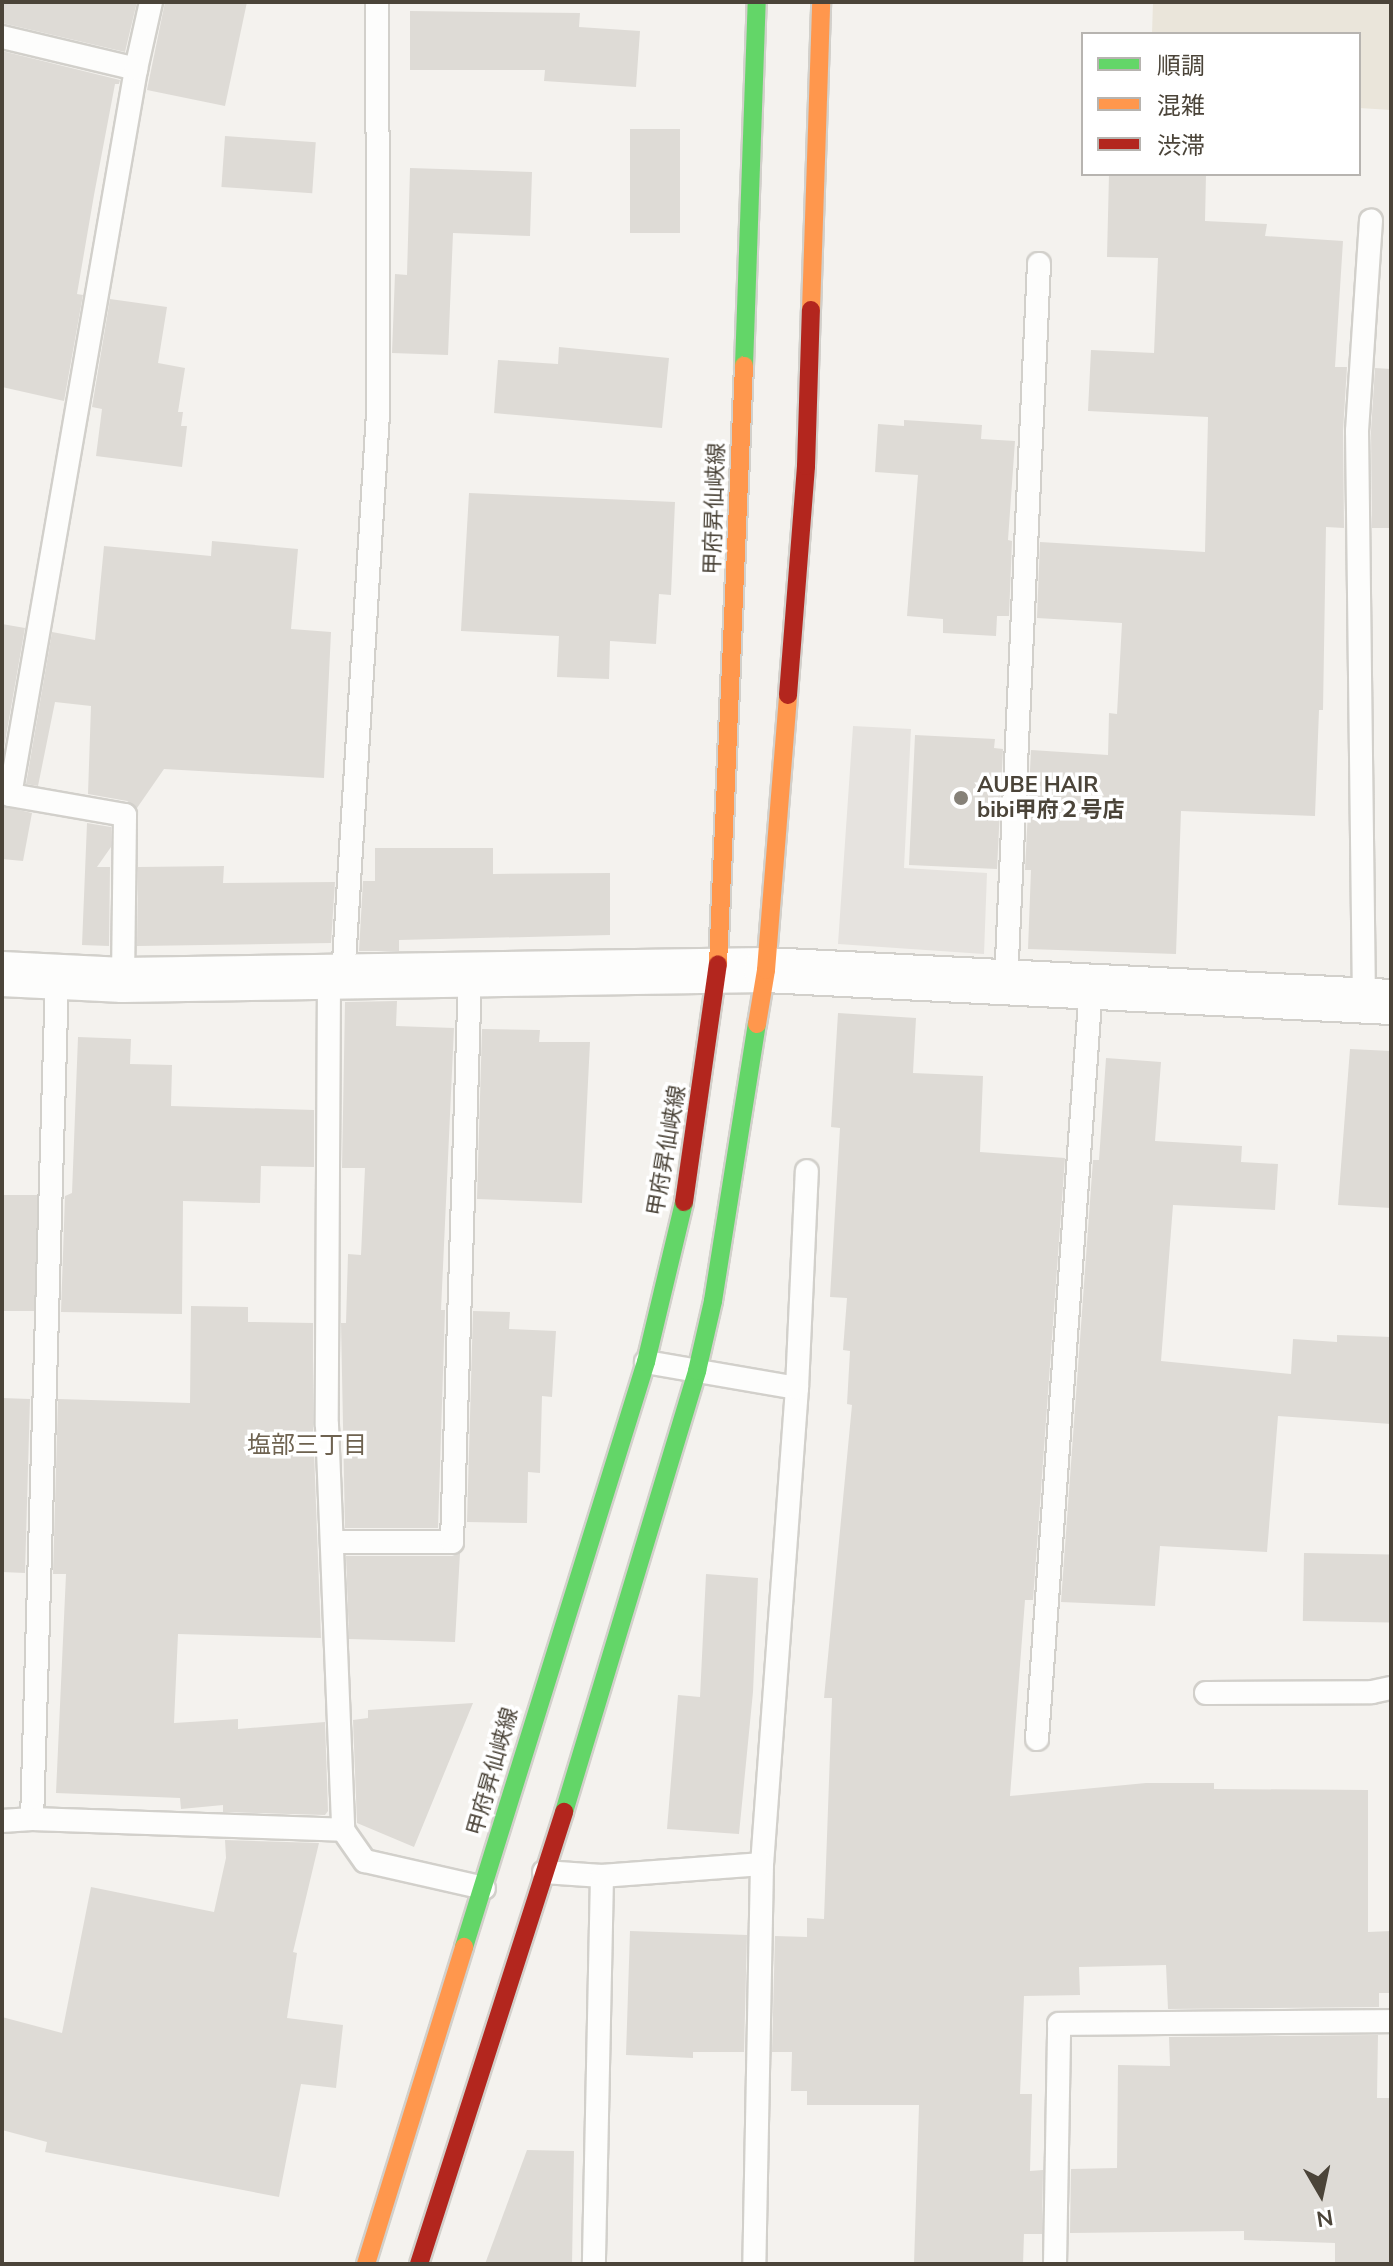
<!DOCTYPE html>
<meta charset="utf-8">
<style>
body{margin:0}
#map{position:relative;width:1393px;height:2266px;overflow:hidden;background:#f4f2ee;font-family:"Nunito Sans","Noto Sans JP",sans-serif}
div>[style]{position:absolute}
.education>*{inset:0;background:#eae5da}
.parking>*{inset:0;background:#e6e3df}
.building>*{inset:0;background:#dedbd6;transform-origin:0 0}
.roads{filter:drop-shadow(2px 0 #d2d0cb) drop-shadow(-2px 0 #d2d0cb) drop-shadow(0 2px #d2d0cb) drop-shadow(0 -2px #d2d0cb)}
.lane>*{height:22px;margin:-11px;padding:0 11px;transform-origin:11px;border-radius:11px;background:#fdfdfc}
.street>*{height:44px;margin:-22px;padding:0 22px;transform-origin:22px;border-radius:22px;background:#fdfdfc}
.fast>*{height:18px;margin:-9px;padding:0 9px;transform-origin:9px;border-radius:9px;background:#63d668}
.slow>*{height:18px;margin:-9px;padding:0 9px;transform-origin:9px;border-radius:9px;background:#ff974d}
.jam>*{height:18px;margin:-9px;padding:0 9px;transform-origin:9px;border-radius:9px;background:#b3261e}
.dots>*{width:22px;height:22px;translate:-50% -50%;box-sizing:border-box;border:4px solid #fff;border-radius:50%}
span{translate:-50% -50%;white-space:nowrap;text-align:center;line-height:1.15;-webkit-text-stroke:7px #fff;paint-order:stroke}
.street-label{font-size:22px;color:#4b4439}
.poi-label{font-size:22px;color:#4b4439;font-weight:700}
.left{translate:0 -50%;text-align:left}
.neighbourhood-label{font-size:24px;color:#6e6250}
.frame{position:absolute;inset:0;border:4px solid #4b4439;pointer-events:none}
.legend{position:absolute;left:1081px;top:32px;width:280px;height:144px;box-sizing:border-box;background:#fff;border:2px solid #b7b4b0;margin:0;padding:10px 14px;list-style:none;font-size:24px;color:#4b4439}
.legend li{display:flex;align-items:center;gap:16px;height:40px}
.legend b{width:40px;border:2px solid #b7b4b0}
.north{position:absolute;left:1281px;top:2154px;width:80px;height:80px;-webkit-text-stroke:6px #fff;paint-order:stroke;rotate:171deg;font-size:22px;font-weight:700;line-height:32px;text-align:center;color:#4b4439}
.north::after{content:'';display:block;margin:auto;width:28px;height:36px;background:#4b4439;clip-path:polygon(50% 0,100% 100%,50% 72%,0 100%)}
</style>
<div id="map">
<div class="education">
<i style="clip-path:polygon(1153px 2px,1391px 2px,1391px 110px,1359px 108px,1359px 34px,1152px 34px)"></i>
</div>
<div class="parking">
<i style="clip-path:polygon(853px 726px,911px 729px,904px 868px,987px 873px,984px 954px,838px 944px)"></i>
</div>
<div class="building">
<i style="clip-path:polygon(2px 2px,137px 2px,125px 52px,2px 23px)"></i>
<i style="clip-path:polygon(165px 2px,247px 2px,225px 106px,147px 90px)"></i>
<i style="clip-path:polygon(410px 11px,580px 13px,579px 27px,640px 31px,636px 87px,544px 81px,545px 70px,410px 70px)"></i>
<i style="clip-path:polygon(2px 51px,120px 80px,119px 84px,115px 84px,94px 195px,77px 294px,83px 295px,64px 401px,2px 387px)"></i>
<i style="left:630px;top:129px;width:50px;height:104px"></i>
<i style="left:225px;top:136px;width:91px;height:51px;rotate:4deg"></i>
<i style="clip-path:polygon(410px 168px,532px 172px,530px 236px,453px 233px,448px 355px,392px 353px,395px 274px,407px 275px)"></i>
<i style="clip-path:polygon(1109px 174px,1206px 174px,1205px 221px,1267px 224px,1265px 236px,1343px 241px,1335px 367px,1347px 367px,1343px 431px,1344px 528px,1326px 527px,1323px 710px,1319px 710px,1315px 816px,1181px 811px,1176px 954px,1028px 949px,1031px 870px,1025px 870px,1031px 750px,1108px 755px,1109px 713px,1117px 714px,1122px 623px,1037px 618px,1040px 542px,1205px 552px,1208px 417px,1088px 411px,1091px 350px,1154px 353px,1158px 258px,1107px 257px)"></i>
<i style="clip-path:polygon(110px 299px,167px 307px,158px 363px,185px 368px,178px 412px,183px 412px,181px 426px,187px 426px,182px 467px,96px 456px,102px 409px,92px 407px)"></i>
<i style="clip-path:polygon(559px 347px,669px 358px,662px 428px,494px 413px,498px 360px,558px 364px)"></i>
<i style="clip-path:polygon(1375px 368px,1391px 369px,1391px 528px,1372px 528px,1371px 431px)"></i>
<i style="clip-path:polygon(904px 420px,982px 425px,981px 439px,1015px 441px,1008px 540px,1012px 541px,1009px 616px,997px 616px,996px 636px,943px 633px,943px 619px,907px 616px,918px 475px,875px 472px,878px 424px,904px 426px)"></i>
<i style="clip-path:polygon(469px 493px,675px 502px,671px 595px,659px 594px,656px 644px,610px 641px,609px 679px,557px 677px,559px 636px,461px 631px)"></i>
<i style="clip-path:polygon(212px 541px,298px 549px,291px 629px,331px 632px,324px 778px,164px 769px,137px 808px,127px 801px,88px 794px,91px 706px,55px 702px,38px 786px,26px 784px,52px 632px,95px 640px,104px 546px,211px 556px)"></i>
<i style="clip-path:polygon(2px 624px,25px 628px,2px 759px)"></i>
<i style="clip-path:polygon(915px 735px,995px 739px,994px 748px,1003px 749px,997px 869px,909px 865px)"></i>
<i style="clip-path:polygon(2px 806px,32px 813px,23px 861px,2px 859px)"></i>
<i style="clip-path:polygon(87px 823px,111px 827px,111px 847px,97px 867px,110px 867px,109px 946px,82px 945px)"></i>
<i style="clip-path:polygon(375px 848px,493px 848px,493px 874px,610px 873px,610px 935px,399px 940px,399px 951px,359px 951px,363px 881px,375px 881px)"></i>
<i style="clip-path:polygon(224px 866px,223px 883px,335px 882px,331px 943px,137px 946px,138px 867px)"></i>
<i style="clip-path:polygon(397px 1001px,396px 1026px,454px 1028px,441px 1310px,445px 1310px,438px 1528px,345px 1528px,341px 1323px,346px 1323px,348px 1254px,361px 1255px,365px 1168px,342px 1168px,345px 1002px)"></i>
<i style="clip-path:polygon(838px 1013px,916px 1018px,913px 1073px,983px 1076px,980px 1152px,1065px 1158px,1033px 1600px,1025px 1600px,1010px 1796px,1146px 1783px,1214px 1783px,1214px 1789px,1368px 1790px,1368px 1932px,1391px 1931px,1391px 1993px,1379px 1993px,1379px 2007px,1168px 2009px,1166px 1965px,1079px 1967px,1080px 1995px,1024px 1996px,1020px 2094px,1032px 2094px,1030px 2171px,1043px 2170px,1042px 2234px,1024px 2234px,1023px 2264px,914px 2264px,919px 2105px,807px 2105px,807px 2091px,791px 2091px,792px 2052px,772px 2052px,775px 1936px,807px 1937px,807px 1918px,824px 1919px,832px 1698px,824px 1698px,852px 1405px,847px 1404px,850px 1351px,843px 1350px,847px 1298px,830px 1297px,840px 1128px,831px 1127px)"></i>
<i style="clip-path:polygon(482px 1029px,540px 1030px,539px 1042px,590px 1042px,582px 1203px,477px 1199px)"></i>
<i style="clip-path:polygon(78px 1037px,131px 1039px,130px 1064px,172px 1065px,171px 1106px,314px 1110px,314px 1167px,261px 1166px,260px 1203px,183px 1201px,182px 1314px,61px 1312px,65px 1196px,72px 1193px)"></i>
<i style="clip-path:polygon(1350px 1049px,1391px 1051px,1391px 1208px,1338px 1205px)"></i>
<i style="clip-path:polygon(1106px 1058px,1161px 1062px,1155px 1141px,1242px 1146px,1241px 1162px,1278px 1164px,1275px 1210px,1173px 1205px,1161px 1361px,1291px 1374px,1293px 1339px,1337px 1342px,1337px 1335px,1391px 1337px,1391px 1424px,1278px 1416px,1267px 1552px,1160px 1546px,1155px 1606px,1061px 1602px,1093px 1160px,1099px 1160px)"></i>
<i style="left:2px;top:1195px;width:35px;height:116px"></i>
<i style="clip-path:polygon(191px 1306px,248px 1307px,248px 1322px,313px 1323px,313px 1425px,321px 1638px,178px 1634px,174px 1723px,238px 1719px,238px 1729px,325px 1722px,328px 1811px,325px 1815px,223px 1812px,223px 1805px,181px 1809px,180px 1798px,56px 1793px,66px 1574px,53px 1574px,58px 1399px,190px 1403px)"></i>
<i style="clip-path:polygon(473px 1311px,510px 1312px,509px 1329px,556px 1331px,552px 1397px,542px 1396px,540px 1473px,528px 1472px,527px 1523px,467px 1522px)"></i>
<i style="clip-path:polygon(2px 1398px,30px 1399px,25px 1573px,2px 1572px)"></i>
<i style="clip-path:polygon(460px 1553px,455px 1642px,349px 1639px,346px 1556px,452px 1556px)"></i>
<i style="left:1304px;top:1553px;width:87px;height:68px;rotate:1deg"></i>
<i style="clip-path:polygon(706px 1574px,758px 1578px,753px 1692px,739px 1834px,667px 1829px,678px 1695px,700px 1697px)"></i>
<i style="clip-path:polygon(473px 1703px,414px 1847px,357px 1823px,353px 1720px,368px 1718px,368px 1710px)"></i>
<i style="clip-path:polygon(225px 1840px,319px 1843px,293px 1952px,297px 1953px,287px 2018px,343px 2025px,336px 2088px,301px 2084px,279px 2197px,45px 2152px,47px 2142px,2px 2130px,2px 2017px,62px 2033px,91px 1887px,214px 1912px,226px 1858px)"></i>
<i style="clip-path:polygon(630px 1931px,747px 1935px,744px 2052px,693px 2052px,693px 2058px,626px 2055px)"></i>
<i style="clip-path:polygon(1378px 2035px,1377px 2098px,1391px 2098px,1391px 2264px,1335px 2264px,1335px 2243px,1244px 2240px,1244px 2231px,1070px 2233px,1071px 2169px,1117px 2168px,1118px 2065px,1170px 2066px,1169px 2037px)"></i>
<i style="clip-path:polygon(527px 2150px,574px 2151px,572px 2264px,485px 2264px)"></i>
</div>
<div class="roads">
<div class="lane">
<i style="left:2px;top:37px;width:138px;rotate:13.4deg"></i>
<i style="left:57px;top:978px;width:841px;rotate:91.7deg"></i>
<i style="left:32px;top:1819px;width:311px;rotate:2deg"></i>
<i style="left:329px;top:978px;width:447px;rotate:90.3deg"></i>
<i style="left:327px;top:1425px;width:405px;rotate:87.7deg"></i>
<i style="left:343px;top:1830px;width:38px;rotate:55deg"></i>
<i style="left:365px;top:1861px;width:122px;rotate:12.8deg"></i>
<i style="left:343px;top:978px;width:565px;rotate:-86.45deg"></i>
<i style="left:378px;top:414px;width:412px;rotate:-90.1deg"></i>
<i style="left:123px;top:980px;width:165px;rotate:-89.3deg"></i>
<i style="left:125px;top:815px;width:117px;rotate:-170.1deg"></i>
<i style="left:10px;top:795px;width:737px;rotate:-80.15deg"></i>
<i style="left:136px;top:69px;width:69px;rotate:-77.4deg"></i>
<i style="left:1006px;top:982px;width:719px;rotate:-87.37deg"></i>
<i style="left:1364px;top:1002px;width:571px;rotate:-90.7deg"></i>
<i style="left:1357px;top:431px;width:211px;rotate:-86.2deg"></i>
<i style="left:646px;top:1362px;width:153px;rotate:9.8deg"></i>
<i style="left:797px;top:1388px;width:477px;rotate:94.2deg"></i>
<i style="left:762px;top:1864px;width:400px;rotate:91.1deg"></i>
<i style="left:797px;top:1388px;width:217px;rotate:-87.4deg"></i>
<i style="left:332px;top:1542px;width:120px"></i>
<i style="left:452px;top:1542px;width:566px;rotate:-88.18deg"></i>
<i style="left:1206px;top:1693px;width:166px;rotate:-0.3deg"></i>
<i style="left:1372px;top:1692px;width:19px;rotate:-12deg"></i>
<i style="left:1037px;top:1739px;width:754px;rotate:-85.89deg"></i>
<i style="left:2px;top:1821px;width:30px;rotate:-4deg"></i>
<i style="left:544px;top:1872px;width:58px;rotate:3.9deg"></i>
<i style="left:602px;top:1876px;width:388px;rotate:91.2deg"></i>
<i style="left:602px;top:1876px;width:160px;rotate:-4.3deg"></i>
<i style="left:1055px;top:2264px;width:240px;rotate:-89deg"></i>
<i style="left:1059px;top:2024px;width:332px;rotate:-0.5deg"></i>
</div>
<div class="street">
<i style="left:2px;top:974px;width:121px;rotate:2.8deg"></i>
<i style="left:123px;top:980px;width:643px;rotate:-0.89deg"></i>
<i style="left:766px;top:970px;width:626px;rotate:2.93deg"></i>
</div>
<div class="fast">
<i style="left:744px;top:366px;width:364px;rotate:-88deg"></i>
<i style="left:564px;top:1812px;width:461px;rotate:-73.2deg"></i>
<i style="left:697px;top:1371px;width:72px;rotate:-77.1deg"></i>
<i style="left:713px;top:1301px;width:280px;rotate:-81deg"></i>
<i style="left:464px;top:1947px;width:613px;rotate:-72.72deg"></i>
<i style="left:646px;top:1362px;width:164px;rotate:-76.6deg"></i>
</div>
<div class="slow">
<i style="left:811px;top:310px;width:308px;rotate:-88.1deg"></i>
<i style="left:718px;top:964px;width:599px;rotate:-87.51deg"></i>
<i style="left:757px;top:1024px;width:55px;rotate:-80.5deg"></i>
<i style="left:766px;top:970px;width:276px;rotate:-85.4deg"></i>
<i style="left:366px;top:2264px;width:332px;rotate:-72.8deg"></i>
</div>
<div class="jam">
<i style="left:788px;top:695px;width:230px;rotate:-85.5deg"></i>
<i style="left:806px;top:466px;width:156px;rotate:-88.2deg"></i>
<i style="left:684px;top:1202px;width:240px;rotate:-81.9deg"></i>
<i style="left:419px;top:2264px;width:475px;rotate:-72.2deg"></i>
</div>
</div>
<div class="dots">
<i style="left:961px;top:798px;background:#868178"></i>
</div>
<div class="street-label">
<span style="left:715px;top:509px;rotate:-88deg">甲府昇仙峡線</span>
<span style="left:667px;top:1151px;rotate:-80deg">甲府昇仙峡線</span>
<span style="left:493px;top:1772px;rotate:-74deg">甲府昇仙峡線</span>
</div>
<div class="poi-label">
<span class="left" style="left:977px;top:798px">AUBE HAIR<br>bibi甲府２号店</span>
</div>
<div class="neighbourhood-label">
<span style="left:307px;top:1446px">塩部三丁目</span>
</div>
<div class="frame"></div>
<ul class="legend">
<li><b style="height:10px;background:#63d668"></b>順調</li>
<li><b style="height:10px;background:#ff974d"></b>混雑</li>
<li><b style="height:10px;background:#b3261e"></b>渋滞</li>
</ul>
<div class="north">N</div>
</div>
